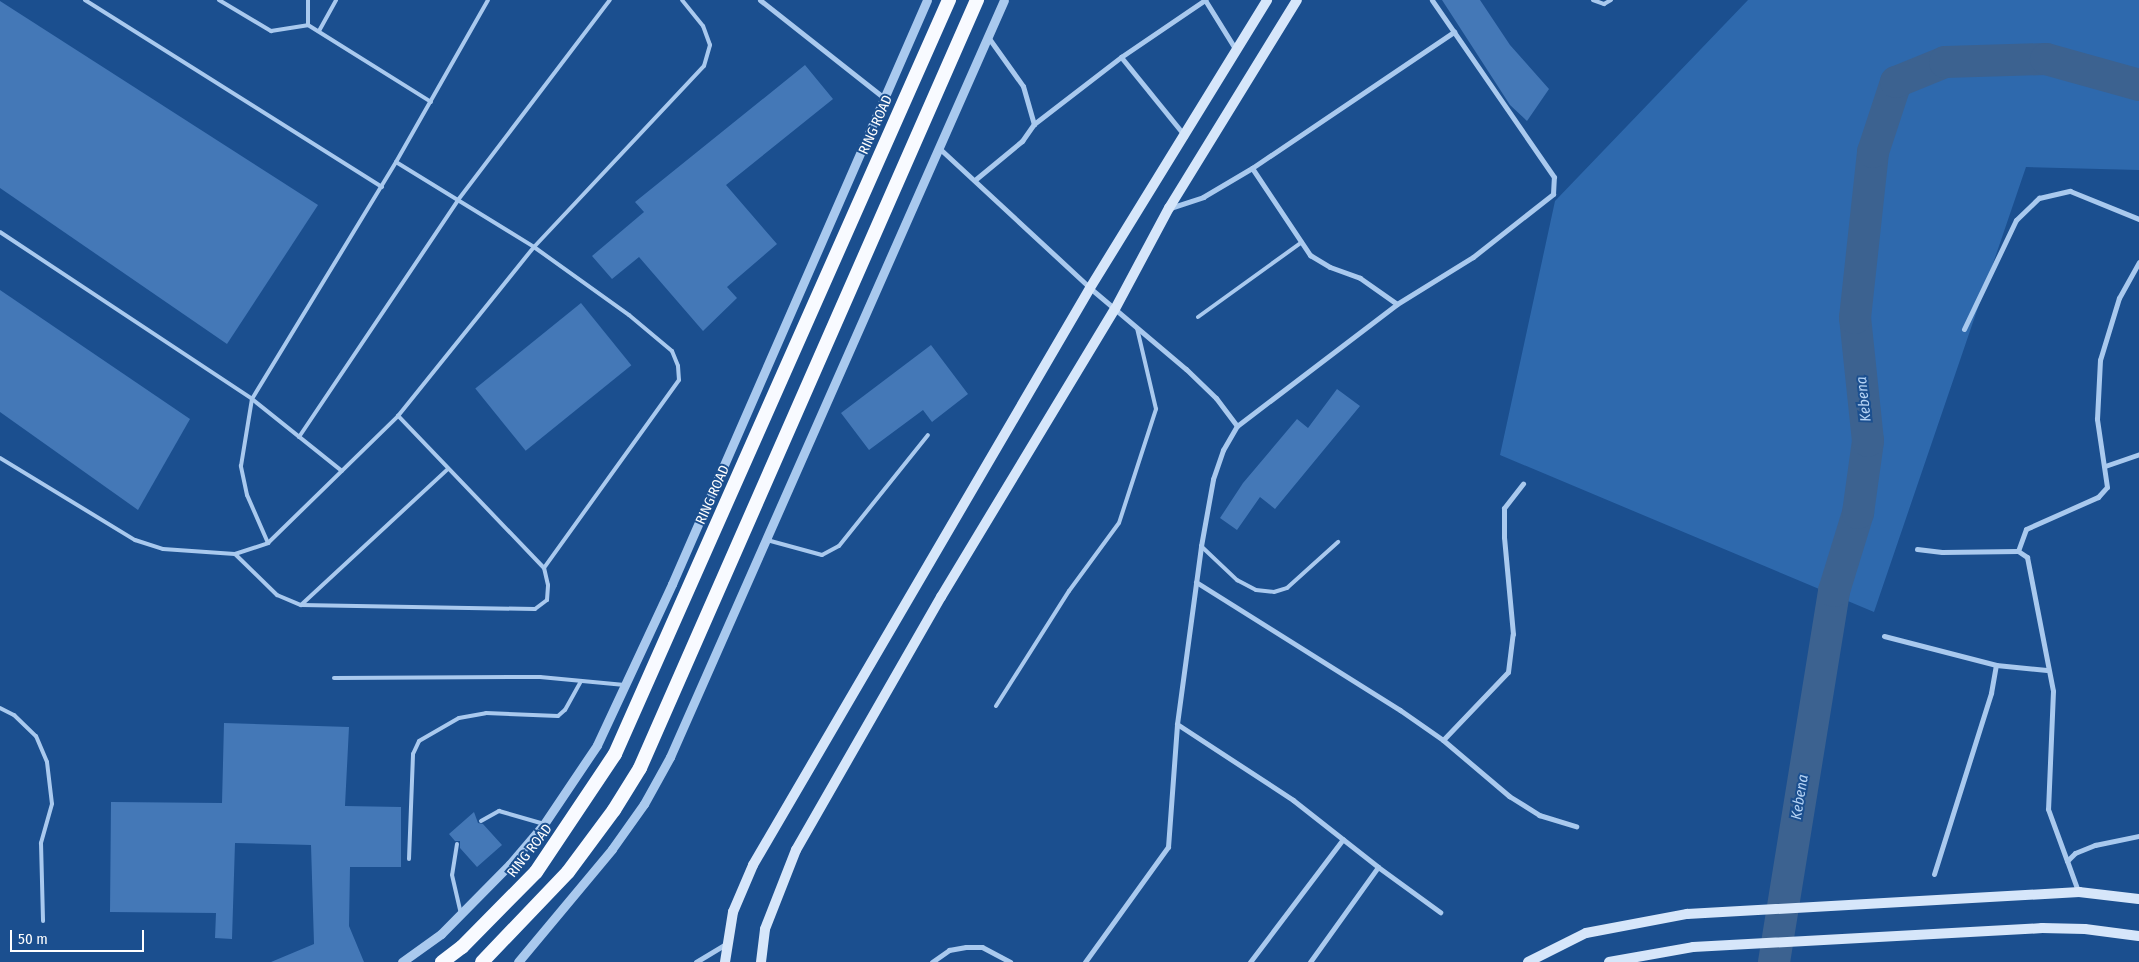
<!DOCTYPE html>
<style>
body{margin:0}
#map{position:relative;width:2139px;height:962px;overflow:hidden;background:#1b4f8f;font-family:"Fira Sans Condensed",sans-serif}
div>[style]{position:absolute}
.green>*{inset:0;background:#2e69ad}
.river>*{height:32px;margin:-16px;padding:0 16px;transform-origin:16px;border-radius:16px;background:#3c6290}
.building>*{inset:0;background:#4478b7;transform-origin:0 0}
.service>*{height:4px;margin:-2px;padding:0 2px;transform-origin:2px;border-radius:2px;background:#a9c9ee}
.minor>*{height:5px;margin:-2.5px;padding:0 2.5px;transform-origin:2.5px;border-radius:2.5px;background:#a9c9ee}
.tertiary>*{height:9px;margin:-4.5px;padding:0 4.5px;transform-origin:4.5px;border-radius:4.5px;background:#a9c9ee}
.secondary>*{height:10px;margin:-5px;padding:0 5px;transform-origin:5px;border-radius:5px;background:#d6e6fa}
.trunk>*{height:14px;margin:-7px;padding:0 7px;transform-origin:7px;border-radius:7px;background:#f8faff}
span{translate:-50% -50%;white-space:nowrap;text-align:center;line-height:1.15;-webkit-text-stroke:4px #1b4f8f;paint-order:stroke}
.street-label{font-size:14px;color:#fff}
.water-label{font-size:15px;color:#b5d3f5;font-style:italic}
.scale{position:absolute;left:10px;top:930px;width:134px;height:22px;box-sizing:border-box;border:2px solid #fff;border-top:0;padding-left:6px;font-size:15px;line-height:18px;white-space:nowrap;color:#fff;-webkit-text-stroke:4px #1b4f8f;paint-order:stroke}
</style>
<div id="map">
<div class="green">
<i style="clip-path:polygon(1748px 0,2139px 0,2139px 170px,2026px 167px,1874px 612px,1500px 455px,1555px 201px)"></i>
</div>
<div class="river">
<i style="left:1774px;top:962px;width:376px;rotate:-80.8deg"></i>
<i style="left:1834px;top:591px;width:82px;rotate:-72.9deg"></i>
<i style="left:1858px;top:513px;width:73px;rotate:-82.1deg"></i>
<i style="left:1868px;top:441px;width:124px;rotate:-96deg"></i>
<i style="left:1855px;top:318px;width:167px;rotate:-83.8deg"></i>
<i style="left:1873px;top:152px;width:74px;rotate:-71.8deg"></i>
<i style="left:1896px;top:82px;width:53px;rotate:-22.2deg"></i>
<i style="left:1945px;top:62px;width:101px;rotate:-1.7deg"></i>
<i style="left:2046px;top:59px;width:97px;rotate:15.6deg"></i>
</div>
<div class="building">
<i style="clip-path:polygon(1442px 0,1480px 0,1510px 45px,1549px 89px,1527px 121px,1510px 105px)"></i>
<i style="clip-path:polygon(0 1px,318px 205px,227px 344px,0 188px)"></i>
<i style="clip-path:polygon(805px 65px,833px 99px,726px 185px,777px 244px,727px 287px,737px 298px,703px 331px,639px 257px,612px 279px,592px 256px,644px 212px,635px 202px)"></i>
<i style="clip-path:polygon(0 290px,190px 419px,138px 510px,0 412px)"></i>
<i style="left:581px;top:303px;width:80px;height:136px;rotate:51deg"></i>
<i style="clip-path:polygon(931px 345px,968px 394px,932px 422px,923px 410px,869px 450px,841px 413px)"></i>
<i style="clip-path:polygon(1337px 389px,1360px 406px,1275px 509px,1260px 497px,1237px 530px,1220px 518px,1243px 483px,1297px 419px,1308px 428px)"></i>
<i style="clip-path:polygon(224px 723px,349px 727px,345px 806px,401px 807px,401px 867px,350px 867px,349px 926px,364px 962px,271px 962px,314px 944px,311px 845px,235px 843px,232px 939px,215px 938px,216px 913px,110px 912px,111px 802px,222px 803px)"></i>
<i style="clip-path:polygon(474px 812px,478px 823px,483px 824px,502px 845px,477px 867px,460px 848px,460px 841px,455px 841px,449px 834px)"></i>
</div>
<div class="service">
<i style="left:85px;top:0;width:351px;rotate:32.2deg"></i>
<i style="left:219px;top:0;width:61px;rotate:30.8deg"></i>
<i style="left:271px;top:31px;width:37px;rotate:-9deg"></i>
<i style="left:308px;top:25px;width:145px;rotate:32deg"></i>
<i style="left:308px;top:0;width:25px;rotate:90deg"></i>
<i style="left:1593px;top:0;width:12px;rotate:20deg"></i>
<i style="left:1604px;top:4px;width:8px;rotate:-30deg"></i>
<i style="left:319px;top:31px;width:35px;rotate:-61deg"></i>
<i style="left:396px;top:162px;width:162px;rotate:31.6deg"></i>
<i style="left:534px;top:247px;width:117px;rotate:35.6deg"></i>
<i style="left:629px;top:315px;width:56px;rotate:39.9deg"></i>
<i style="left:672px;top:351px;width:16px;rotate:68deg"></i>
<i style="left:678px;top:366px;width:14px;rotate:86deg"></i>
<i style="left:679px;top:380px;width:231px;rotate:125.7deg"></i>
<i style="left:0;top:232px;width:302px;rotate:33.5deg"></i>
<i style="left:252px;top:399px;width:115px;rotate:38.7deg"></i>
<i style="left:1198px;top:317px;width:128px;rotate:-35.8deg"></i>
<i style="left:299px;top:437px;width:285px;rotate:-56.1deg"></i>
<i style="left:458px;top:200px;width:251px;rotate:-52.8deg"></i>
<i style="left:0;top:458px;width:158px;rotate:31.3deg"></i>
<i style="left:135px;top:540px;width:29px;rotate:18deg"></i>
<i style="left:163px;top:549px;width:72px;rotate:4deg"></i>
<i style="left:235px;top:554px;width:35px;rotate:-18deg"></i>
<i style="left:268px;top:543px;width:182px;rotate:-44.3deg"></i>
<i style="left:398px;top:416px;width:217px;rotate:-51.2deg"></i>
<i style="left:534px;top:247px;width:248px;rotate:-46.8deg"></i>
<i style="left:704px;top:66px;width:22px;rotate:-74deg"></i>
<i style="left:710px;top:45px;width:20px;rotate:-110deg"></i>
<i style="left:703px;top:26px;width:33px;rotate:-129deg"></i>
<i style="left:767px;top:540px;width:57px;rotate:15.3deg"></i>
<i style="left:822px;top:555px;width:19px;rotate:-28deg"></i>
<i style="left:839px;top:546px;width:142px;rotate:-51.3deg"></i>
<i style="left:268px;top:543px;width:52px;rotate:-113.6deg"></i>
<i style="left:247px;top:495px;width:30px;rotate:-102deg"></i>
<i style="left:241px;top:466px;width:68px;rotate:-80.7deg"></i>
<i style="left:252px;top:399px;width:277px;rotate:-58.7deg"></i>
<i style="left:396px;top:162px;width:186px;rotate:-60.4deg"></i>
<i style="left:1201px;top:546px;width:50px;rotate:43.4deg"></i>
<i style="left:1237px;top:580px;width:21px;rotate:28deg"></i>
<i style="left:1256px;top:590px;width:18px;rotate:6deg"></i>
<i style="left:1274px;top:592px;width:14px;rotate:-17deg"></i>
<i style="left:1287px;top:588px;width:69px;rotate:-42deg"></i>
<i style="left:235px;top:554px;width:59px;rotate:44.3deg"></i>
<i style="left:277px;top:595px;width:26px;rotate:23deg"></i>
<i style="left:301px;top:605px;width:234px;rotate:1deg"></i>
<i style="left:535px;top:609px;width:15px;rotate:-37deg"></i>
<i style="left:547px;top:600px;width:15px;rotate:-86deg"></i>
<i style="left:548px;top:585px;width:17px;rotate:-103deg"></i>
<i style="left:544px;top:568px;width:211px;rotate:-133.8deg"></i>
<i style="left:301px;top:605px;width:200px;rotate:-42.8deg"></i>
<i style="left:334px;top:678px;width:206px;rotate:-0.3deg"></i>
<i style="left:540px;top:677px;width:85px;rotate:5.4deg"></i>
<i style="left:996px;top:706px;width:136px;rotate:-57.6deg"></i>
<i style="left:1069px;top:591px;width:84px;rotate:-53.7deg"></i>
<i style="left:1119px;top:523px;width:120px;rotate:-72deg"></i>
<i style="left:1156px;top:409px;width:83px;rotate:-103.2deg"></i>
<i style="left:0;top:708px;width:16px;rotate:27deg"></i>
<i style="left:14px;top:715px;width:30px;rotate:44deg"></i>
<i style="left:36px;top:736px;width:28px;rotate:67deg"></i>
<i style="left:47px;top:762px;width:42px;rotate:83.2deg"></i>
<i style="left:52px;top:804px;width:41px;rotate:105.8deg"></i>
<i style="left:41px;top:843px;width:78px;rotate:88.5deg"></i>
<i style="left:481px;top:821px;width:21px;rotate:-29deg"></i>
<i style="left:499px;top:811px;width:47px;rotate:16.1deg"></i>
<i style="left:457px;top:844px;width:31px;rotate:99deg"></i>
<i style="left:452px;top:875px;width:39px;rotate:77deg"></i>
<i style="left:409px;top:859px;width:105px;rotate:-87.8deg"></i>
<i style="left:413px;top:754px;width:14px;rotate:-65deg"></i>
<i style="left:419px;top:741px;width:46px;rotate:-29.9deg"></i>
<i style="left:459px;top:718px;width:27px;rotate:-10deg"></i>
<i style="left:486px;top:713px;width:72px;rotate:2.4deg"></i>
<i style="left:558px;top:716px;width:9px;rotate:-41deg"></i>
<i style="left:565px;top:710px;width:33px;rotate:-61deg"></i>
</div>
<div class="minor">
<i style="left:760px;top:0;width:157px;rotate:38.3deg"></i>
<i style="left:1205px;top:0;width:59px;rotate:58.2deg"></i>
<i style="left:988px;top:37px;width:60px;rotate:54.5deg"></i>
<i style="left:1023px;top:86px;width:40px;rotate:74deg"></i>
<i style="left:1121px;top:57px;width:102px;rotate:51deg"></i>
<i style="left:939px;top:148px;width:206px;rotate:42.8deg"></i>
<i style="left:1090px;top:288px;width:126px;rotate:40.2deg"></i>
<i style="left:1186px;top:369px;width:42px;rotate:44deg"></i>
<i style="left:1216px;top:398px;width:35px;rotate:53deg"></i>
<i style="left:1252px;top:168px;width:105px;rotate:56.3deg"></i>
<i style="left:1310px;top:255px;width:23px;rotate:31deg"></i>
<i style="left:1330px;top:267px;width:32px;rotate:20deg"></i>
<i style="left:1360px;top:278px;width:45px;rotate:35.1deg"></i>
<i style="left:976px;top:179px;width:60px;rotate:-39.6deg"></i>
<i style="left:1022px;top:141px;width:21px;rotate:-55deg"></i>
<i style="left:1034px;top:124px;width:110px;rotate:-37.6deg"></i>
<i style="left:1121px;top:57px;width:102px;rotate:-34.2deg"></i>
<i style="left:1170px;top:208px;width:35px;rotate:-18deg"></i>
<i style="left:1203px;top:197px;width:57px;rotate:-30.6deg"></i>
<i style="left:1252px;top:168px;width:244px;rotate:-34deg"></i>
<i style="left:1964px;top:329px;width:121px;rotate:-64.5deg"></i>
<i style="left:2016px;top:220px;width:32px;rotate:-44deg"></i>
<i style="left:2039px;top:198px;width:32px;rotate:-13deg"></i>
<i style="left:2070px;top:191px;width:74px;rotate:22.1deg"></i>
<i style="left:2105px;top:466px;width:36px;rotate:-19deg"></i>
<i style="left:1917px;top:549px;width:25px;rotate:7deg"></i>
<i style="left:1942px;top:552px;width:76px;rotate:-0.8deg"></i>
<i style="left:2018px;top:551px;width:11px;rotate:34deg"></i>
<i style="left:2027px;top:557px;width:136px;rotate:79deg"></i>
<i style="left:2053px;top:691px;width:118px;rotate:92.4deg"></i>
<i style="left:2048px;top:809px;width:55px;rotate:69.9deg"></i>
<i style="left:2018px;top:551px;width:23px;rotate:-70deg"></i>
<i style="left:2026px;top:529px;width:79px;rotate:-24deg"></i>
<i style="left:2098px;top:497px;width:13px;rotate:-48deg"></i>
<i style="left:2107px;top:487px;width:69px;rotate:-98.4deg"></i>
<i style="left:2097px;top:419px;width:59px;rotate:-87.1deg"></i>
<i style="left:2100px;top:360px;width:65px;rotate:-73deg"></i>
<i style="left:2119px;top:298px;width:41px;rotate:-60.9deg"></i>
<i style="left:1196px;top:582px;width:241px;rotate:32.1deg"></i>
<i style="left:1400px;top:710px;width:52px;rotate:34.9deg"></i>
<i style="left:1443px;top:740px;width:87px;rotate:40.3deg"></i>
<i style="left:1509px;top:796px;width:36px;rotate:32deg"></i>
<i style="left:1539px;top:815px;width:39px;rotate:17deg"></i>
<i style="left:1884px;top:636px;width:116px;rotate:14.5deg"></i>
<i style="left:1996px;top:665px;width:51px;rotate:5.6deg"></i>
<i style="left:1177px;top:724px;width:139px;rotate:33.2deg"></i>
<i style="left:1293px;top:800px;width:108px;rotate:38.2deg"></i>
<i style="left:1443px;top:740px;width:94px;rotate:-46.3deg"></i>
<i style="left:1508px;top:672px;width:38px;rotate:-83deg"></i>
<i style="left:1513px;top:634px;width:97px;rotate:-95.3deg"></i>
<i style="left:1504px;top:537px;width:29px;rotate:-90deg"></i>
<i style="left:1504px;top:508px;width:31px;rotate:-52deg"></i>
<i style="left:1934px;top:874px;width:190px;rotate:-72.5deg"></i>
<i style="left:1991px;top:693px;width:28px;rotate:-80deg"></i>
<i style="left:2078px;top:891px;width:32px;rotate:-110deg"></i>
<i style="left:2067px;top:861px;width:11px;rotate:-45deg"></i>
<i style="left:2075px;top:853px;width:22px;rotate:-22deg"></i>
<i style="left:2095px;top:845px;width:45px;rotate:-11.6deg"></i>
<i style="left:696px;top:962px;width:35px;rotate:-31deg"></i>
<i style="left:932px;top:962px;width:21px;rotate:-35deg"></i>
<i style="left:949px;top:950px;width:17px;rotate:-10deg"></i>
<i style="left:966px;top:947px;width:16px"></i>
<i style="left:982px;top:947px;width:32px;rotate:28deg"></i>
<i style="left:1085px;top:962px;width:142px;rotate:-54.2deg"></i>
<i style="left:1168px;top:847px;width:123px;rotate:-85.8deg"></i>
<i style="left:1177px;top:724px;width:180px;rotate:-82.3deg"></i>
<i style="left:1201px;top:546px;width:68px;rotate:-79.8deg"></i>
<i style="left:1213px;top:479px;width:31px;rotate:-71deg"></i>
<i style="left:1223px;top:450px;width:28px;rotate:-60deg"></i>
<i style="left:1237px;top:426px;width:201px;rotate:-37.3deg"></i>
<i style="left:1397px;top:304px;width:89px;rotate:-31.7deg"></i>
<i style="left:1473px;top:257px;width:102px;rotate:-38.2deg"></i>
<i style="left:1553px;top:194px;width:17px;rotate:-87deg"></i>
<i style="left:1554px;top:177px;width:215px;rotate:-124.6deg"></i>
<i style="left:1250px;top:962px;width:154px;rotate:-52.9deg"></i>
<i style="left:1310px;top:962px;width:117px;rotate:-54.4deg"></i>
<i style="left:1378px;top:867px;width:77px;rotate:36deg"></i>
</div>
<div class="tertiary">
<i style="left:402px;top:962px;width:48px;rotate:-35.7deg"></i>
<i style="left:441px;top:934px;width:98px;rotate:-45.4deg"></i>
<i style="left:510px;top:864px;width:52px;rotate:-49.6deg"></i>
<i style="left:544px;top:824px;width:95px;rotate:-56.1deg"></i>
<i style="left:597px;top:745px;width:178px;rotate:-65deg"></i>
<i style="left:672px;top:584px;width:637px;rotate:-66.41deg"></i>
<i style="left:518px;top:962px;width:147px;rotate:-50.2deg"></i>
<i style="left:612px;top:849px;width:55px;rotate:-54.6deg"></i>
<i style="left:644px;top:804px;width:54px;rotate:-61deg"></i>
<i style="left:670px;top:757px;width:827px;rotate:-66.19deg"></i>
</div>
<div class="secondary">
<i style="left:725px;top:962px;width:51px;rotate:-80.9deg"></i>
<i style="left:733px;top:912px;width:51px;rotate:-66.9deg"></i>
<i style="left:753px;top:865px;width:668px;rotate:-59.71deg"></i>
<i style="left:1090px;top:288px;width:338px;rotate:-58.4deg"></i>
<i style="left:761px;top:962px;width:33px;rotate:-83deg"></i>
<i style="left:765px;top:929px;width:85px;rotate:-68.6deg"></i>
<i style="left:796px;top:850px;width:292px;rotate:-60.2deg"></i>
<i style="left:941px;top:597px;width:336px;rotate:-58.9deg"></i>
<i style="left:1115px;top:309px;width:115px;rotate:-61.9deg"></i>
<i style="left:1169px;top:208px;width:244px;rotate:-58.4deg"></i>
<i style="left:1528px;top:962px;width:65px;rotate:-26.6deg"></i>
<i style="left:1586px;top:933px;width:103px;rotate:-10.7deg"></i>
<i style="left:1687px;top:914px;width:393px;rotate:-3.2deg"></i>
<i style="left:2079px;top:892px;width:60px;rotate:6.7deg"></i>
<i style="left:1609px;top:962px;width:85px;rotate:-10.1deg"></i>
<i style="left:1693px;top:947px;width:350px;rotate:-3.1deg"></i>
<i style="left:2042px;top:928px;width:43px;rotate:1.3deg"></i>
<i style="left:2085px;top:929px;width:54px;rotate:7.4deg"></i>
</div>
<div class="trunk">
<i style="left:442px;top:962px;width:25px;rotate:-37deg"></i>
<i style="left:462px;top:947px;width:105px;rotate:-45.4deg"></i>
<i style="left:536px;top:872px;width:142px;rotate:-56.2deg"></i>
<i style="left:615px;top:754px;width:825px;rotate:-66.11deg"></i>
<i style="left:482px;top:962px;width:124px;rotate:-46.3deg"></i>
<i style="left:568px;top:872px;width:77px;rotate:-53.4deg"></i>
<i style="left:614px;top:810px;width:49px;rotate:-58.2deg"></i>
<i style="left:640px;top:768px;width:839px;rotate:-66.31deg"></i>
</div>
<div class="street-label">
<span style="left:876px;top:125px;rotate:-66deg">RING ROAD</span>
<span style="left:713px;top:495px;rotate:-66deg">RING ROAD</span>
<span style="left:530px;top:851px;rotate:-52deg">RING ROAD</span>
</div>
<div class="water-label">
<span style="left:1864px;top:399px;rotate:-96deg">Kebena</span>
<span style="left:1800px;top:797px;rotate:-81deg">Kebena</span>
</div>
<div class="scale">50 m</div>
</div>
